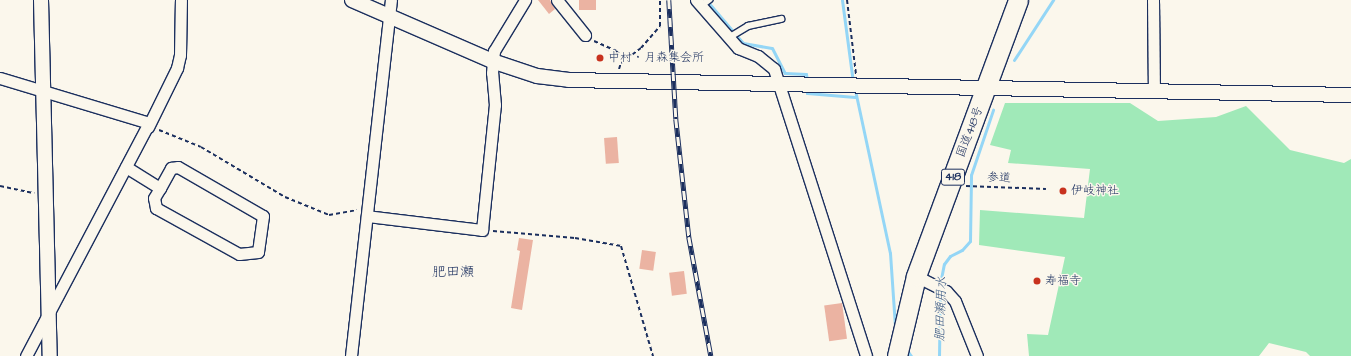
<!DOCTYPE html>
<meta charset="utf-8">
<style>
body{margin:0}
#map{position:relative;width:1351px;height:356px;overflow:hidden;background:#fbf7ec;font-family:"Architects Daughter","Klee One",sans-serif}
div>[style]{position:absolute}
.green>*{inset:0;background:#a0e9b8}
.stream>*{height:3px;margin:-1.5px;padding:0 1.5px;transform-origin:1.5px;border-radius:1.5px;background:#94d6f6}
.building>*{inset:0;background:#ebb3a2;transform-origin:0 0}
.path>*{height:2px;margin-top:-1px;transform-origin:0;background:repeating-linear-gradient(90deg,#1b2f5e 0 4px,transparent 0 7px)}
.roads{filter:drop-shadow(1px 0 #1b2f5e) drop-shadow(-1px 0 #1b2f5e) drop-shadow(0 1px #1b2f5e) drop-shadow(0 -1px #1b2f5e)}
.service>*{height:5.5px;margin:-2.75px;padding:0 2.75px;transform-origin:2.75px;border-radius:2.75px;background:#fbf7ec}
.minor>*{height:11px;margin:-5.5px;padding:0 5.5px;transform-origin:5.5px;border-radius:5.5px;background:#fbf7ec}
.tertiary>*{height:14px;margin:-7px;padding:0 7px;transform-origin:7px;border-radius:7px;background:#fbf7ec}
.trunk>*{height:19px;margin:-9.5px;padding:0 9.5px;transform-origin:9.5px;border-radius:9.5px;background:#fbf7ec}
.rail>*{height:4.5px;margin-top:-2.25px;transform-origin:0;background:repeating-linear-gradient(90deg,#fbf7ec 0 9px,#1b2f5e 0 18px);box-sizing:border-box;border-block:1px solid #1b2f5e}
.dots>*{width:11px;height:11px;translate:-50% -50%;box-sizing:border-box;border:2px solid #fbf7ec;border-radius:50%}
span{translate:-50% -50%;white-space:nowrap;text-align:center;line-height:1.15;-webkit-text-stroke:3px #fbf7ec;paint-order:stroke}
.shield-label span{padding:1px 3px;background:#fbf7ec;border:1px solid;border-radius:3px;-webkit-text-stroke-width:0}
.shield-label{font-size:11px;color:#1b2f5e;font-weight:700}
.poi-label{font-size:12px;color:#1b2f5e}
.left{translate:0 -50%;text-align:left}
.street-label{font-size:12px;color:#1b2f5e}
.water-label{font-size:13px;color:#395984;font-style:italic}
.quarter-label{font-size:14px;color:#1b2f5e}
</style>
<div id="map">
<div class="green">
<i style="clip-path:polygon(1005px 103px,1130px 103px,1158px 121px,1216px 117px,1246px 106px,1290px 150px,1344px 163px,1351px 159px,1351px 356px,1310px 356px,1306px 352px,1269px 343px,1259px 356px,1029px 356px,1027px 334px,1048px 335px,1065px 257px,979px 245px,980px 210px,1084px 218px,1090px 169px,1008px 163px,1011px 150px,990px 145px)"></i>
</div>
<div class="stream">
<i style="left:842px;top:0;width:83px;rotate:82.4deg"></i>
<i style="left:707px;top:1px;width:55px;rotate:49.4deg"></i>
<i style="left:743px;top:43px;width:29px;rotate:10deg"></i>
<i style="left:772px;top:48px;width:28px;rotate:63deg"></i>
<i style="left:785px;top:73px;width:21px;rotate:3deg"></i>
<i style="left:806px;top:74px;width:6px;rotate:81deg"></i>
<i style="left:1014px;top:60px;width:72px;rotate:-57deg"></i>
<i style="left:807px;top:87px;width:6px;rotate:90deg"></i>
<i style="left:807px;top:93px;width:48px;rotate:4.8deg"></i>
<i style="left:855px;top:90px;width:167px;rotate:77.9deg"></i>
<i style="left:890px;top:253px;width:73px;rotate:86.1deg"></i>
<i style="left:940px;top:284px;width:20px;rotate:-79deg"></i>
<i style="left:944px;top:264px;width:10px;rotate:-53deg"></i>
<i style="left:950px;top:256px;width:13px;rotate:-27deg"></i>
<i style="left:962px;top:250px;width:12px;rotate:-48deg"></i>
<i style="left:970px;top:241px;width:66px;rotate:-89.1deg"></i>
<i style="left:971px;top:175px;width:69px;rotate:-71.3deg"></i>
<i style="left:906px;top:349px;width:9px;rotate:54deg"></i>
<i style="left:939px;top:356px;width:66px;rotate:-89.1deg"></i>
</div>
<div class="building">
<i style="clip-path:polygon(538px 0,550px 0,555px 9px,549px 14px)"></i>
<i style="left:579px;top:0;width:17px;height:10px"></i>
<i style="left:617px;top:137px;width:26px;height:13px;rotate:86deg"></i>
<i style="clip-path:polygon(519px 238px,533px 240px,522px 310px,511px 308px,520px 251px,517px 250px)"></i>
<i style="left:642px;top:250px;width:14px;height:19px;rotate:8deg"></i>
<i style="left:684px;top:271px;width:23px;height:15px;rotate:83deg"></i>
<i style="left:842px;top:303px;width:36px;height:18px;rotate:82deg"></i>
</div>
<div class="path">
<i style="left:847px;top:0;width:75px;rotate:83.1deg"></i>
<i style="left:594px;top:41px;width:24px;rotate:24deg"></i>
<i style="left:616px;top:51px;width:12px;rotate:42deg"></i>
<i style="left:619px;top:69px;width:6px;rotate:-72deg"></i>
<i style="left:621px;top:63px;width:25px;rotate:-37deg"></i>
<i style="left:641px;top:48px;width:29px;rotate:-49deg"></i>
<i style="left:660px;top:26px;width:26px;rotate:-90deg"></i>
<i style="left:159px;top:130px;width:45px;rotate:22deg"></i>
<i style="left:201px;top:147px;width:98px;rotate:30.8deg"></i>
<i style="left:285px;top:197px;width:48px;rotate:22.2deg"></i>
<i style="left:329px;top:215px;width:28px;rotate:-10deg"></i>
<i style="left:0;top:186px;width:35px;rotate:12deg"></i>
<i style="left:966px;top:186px;width:80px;rotate:2.1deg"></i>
<i style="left:493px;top:231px;width:82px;rotate:4.9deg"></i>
<i style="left:575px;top:238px;width:47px;rotate:9.9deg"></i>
<i style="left:621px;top:246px;width:115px;rotate:73.8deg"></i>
</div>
<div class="roads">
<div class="service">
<i style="left:702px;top:5px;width:9px;rotate:-36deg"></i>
<i style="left:730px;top:37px;width:21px;rotate:-31deg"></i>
<i style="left:748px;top:26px;width:34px;rotate:-12deg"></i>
</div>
<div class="minor">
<i style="left:557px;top:0;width:45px;rotate:51.3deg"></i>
<i style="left:696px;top:0;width:64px;rotate:48.8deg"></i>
<i style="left:738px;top:48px;width:22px;rotate:22deg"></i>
<i style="left:758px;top:56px;width:21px;rotate:39deg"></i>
<i style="left:774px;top:69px;width:301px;rotate:72.2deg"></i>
<i style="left:1153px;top:0;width:92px;rotate:89.4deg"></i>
<i style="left:0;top:78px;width:156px;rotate:16.8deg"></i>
<i style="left:148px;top:127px;width:66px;rotate:-63.8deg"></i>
<i style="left:177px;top:68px;width:13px;rotate:-77deg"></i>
<i style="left:180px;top:55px;width:55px;rotate:-89deg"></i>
<i style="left:126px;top:167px;width:40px;rotate:32deg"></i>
<i style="left:160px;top:188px;width:23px;rotate:-61deg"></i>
<i style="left:171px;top:168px;width:7px;rotate:-8deg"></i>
<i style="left:178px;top:167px;width:98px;rotate:30deg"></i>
<i style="left:263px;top:216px;width:36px;rotate:98deg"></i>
<i style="left:258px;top:252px;width:19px;rotate:174deg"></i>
<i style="left:239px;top:254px;width:95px;rotate:-151deg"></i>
<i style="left:156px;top:208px;width:10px;rotate:-101deg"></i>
<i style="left:154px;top:198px;width:12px;rotate:-59deg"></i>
<i style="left:367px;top:216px;width:116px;rotate:6.9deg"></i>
<i style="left:482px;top:230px;width:126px;rotate:-84.1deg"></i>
<i style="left:495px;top:105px;width:32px;rotate:-95deg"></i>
<i style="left:492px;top:73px;width:22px;rotate:-85deg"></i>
<i style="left:494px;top:51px;width:60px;rotate:-58.7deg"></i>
<i style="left:916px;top:276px;width:34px;rotate:27deg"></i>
<i style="left:946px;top:291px;width:13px;rotate:48deg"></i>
<i style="left:955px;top:301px;width:59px;rotate:68.2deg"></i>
<i style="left:26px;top:356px;width:263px;rotate:-62.2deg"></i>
<i style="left:351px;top:356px;width:358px;rotate:-83.6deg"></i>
</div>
<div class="tertiary">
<i style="left:41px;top:0;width:356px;rotate:88.6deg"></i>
<i style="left:352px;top:0;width:153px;rotate:23.5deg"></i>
<i style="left:492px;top:61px;width:47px;rotate:18.4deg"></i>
<i style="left:537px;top:76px;width:32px;rotate:7deg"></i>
<i style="left:569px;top:80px;width:782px;rotate:1.1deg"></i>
</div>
<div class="trunk">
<i style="left:897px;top:356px;width:82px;rotate:-76.6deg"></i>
<i style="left:916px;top:276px;width:294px;rotate:-69.7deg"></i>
</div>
</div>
<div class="rail">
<i style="left:669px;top:0;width:119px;rotate:86.6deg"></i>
<i style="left:676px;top:119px;width:119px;rotate:83.7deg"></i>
<i style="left:689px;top:237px;width:121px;rotate:79.5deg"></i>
</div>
<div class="dots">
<i style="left:600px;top:58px;background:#c8321e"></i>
<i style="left:1063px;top:191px;background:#c8321e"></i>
<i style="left:1037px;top:281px;background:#c8321e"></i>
</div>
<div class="shield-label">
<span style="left:953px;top:177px">418</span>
</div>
<div class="poi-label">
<span class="left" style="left:608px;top:58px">中村・月森集会所</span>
<span class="left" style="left:1071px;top:191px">伊岐神社</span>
<span class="left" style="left:1045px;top:281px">寿福寺</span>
</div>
<div class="street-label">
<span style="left:970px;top:132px;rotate:-69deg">国道418号</span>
<span style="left:999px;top:178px;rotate:3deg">参道</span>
</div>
<div class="water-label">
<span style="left:941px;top:309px;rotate:-88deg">肥田瀬用水</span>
</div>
<div class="quarter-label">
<span style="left:453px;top:272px">肥田瀬</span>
</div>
</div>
